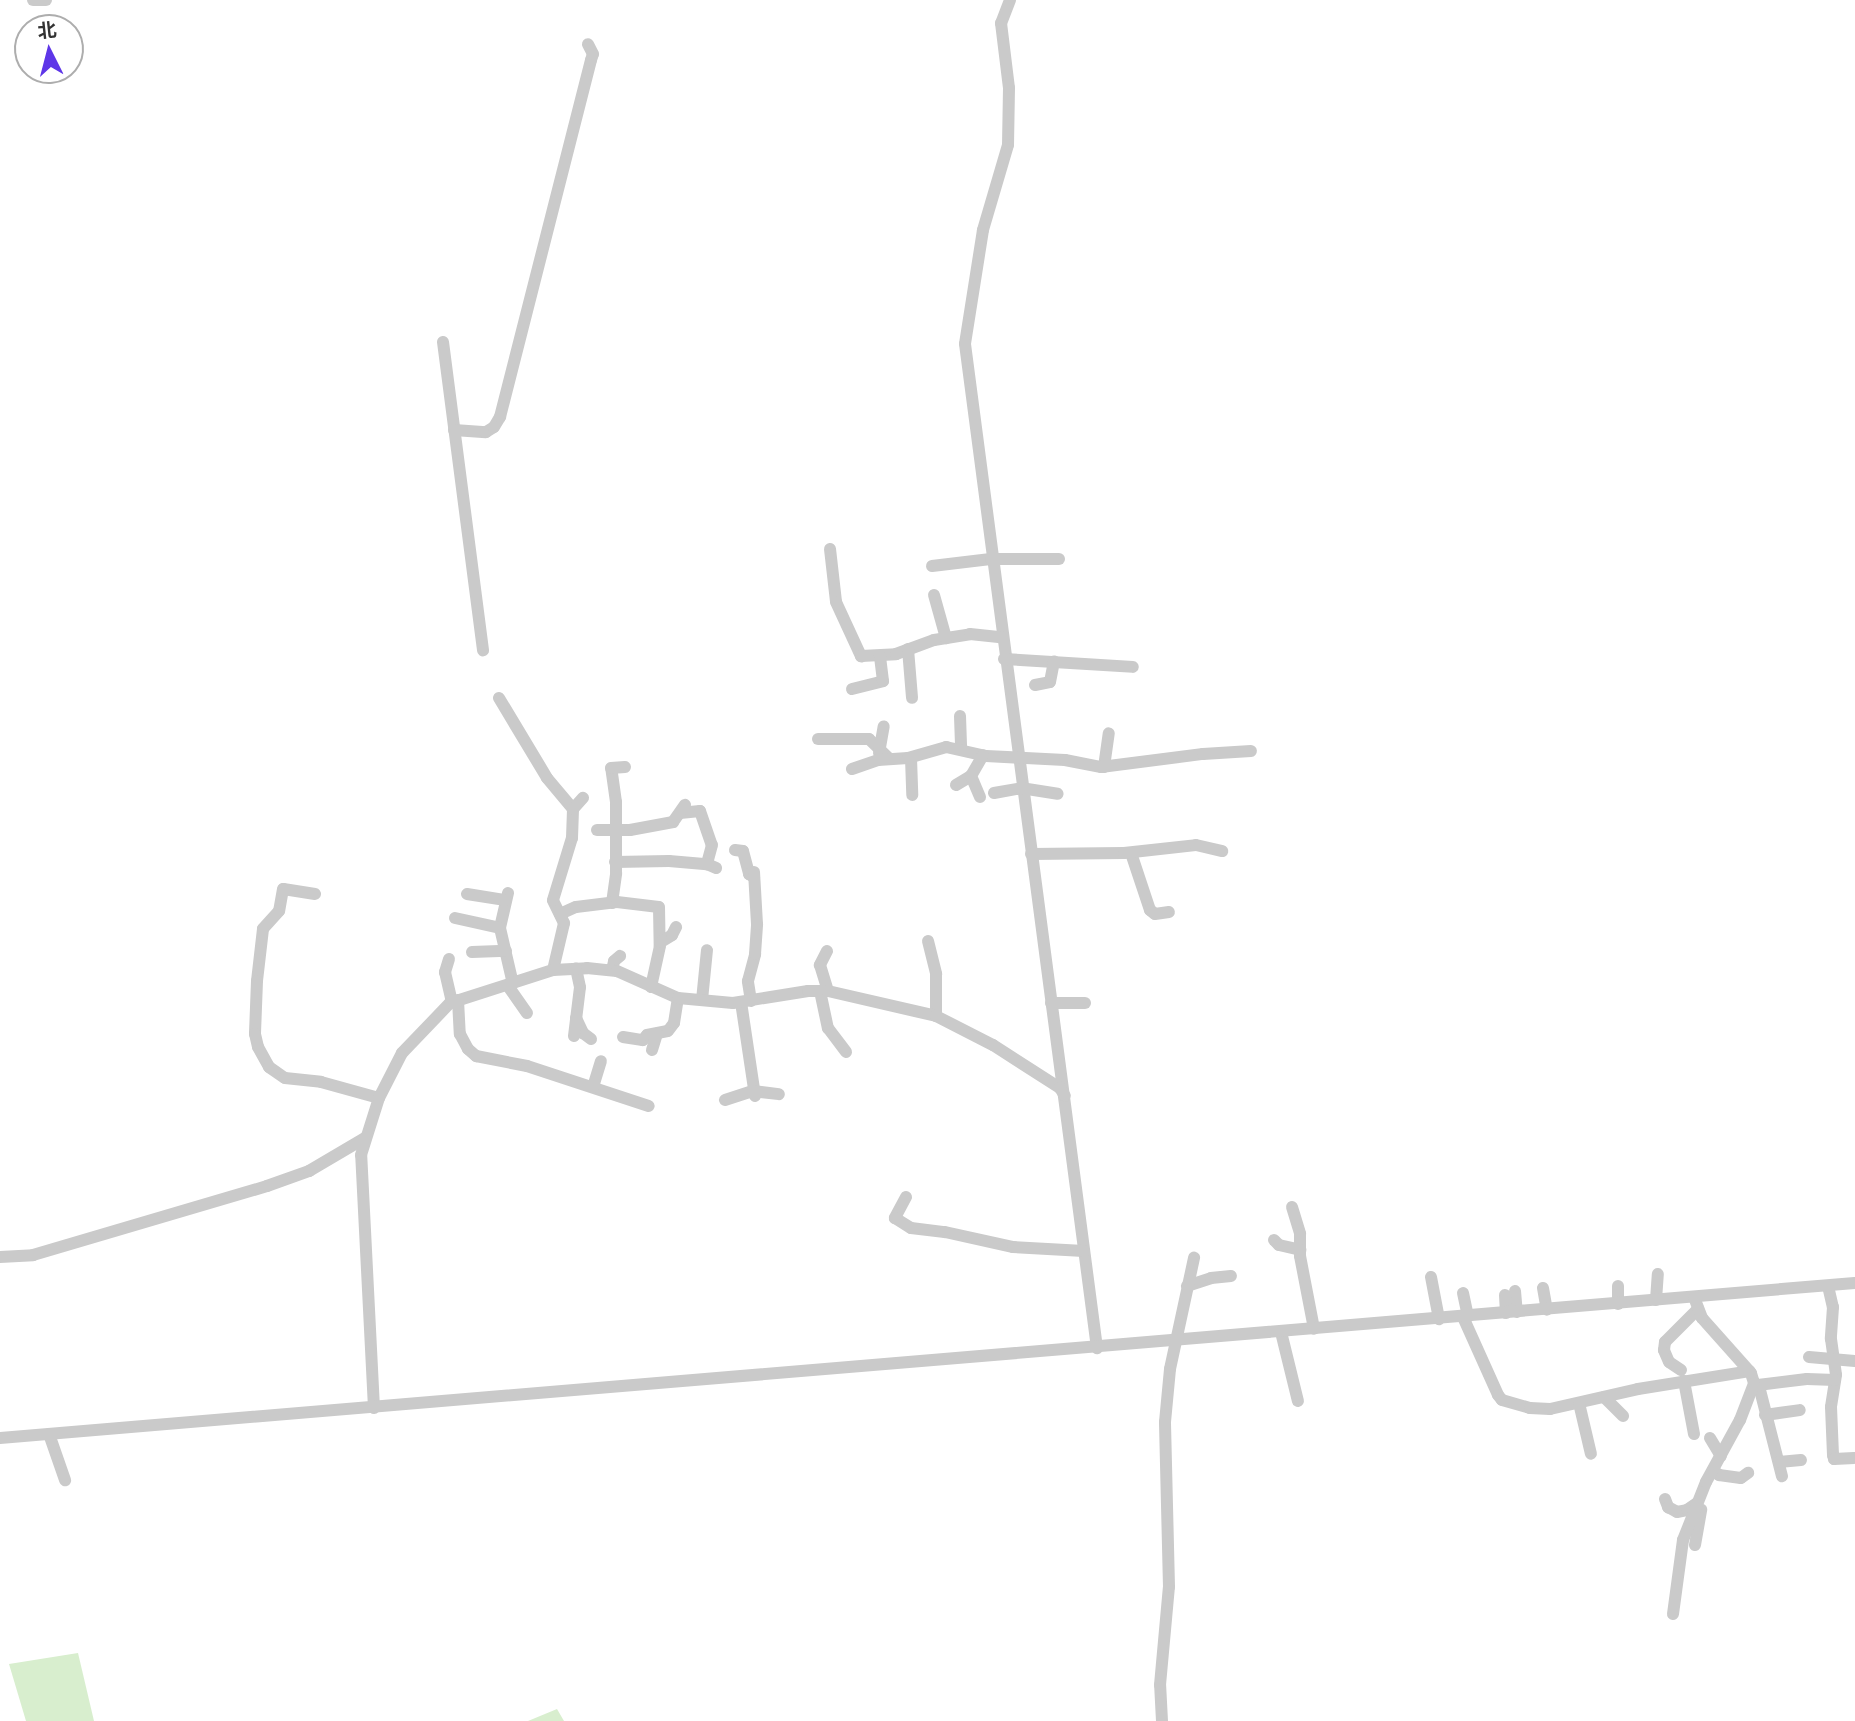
<!DOCTYPE html>
<meta charset="utf-8">
<style>
body{margin:0}
#map{position:relative;width:1855px;height:1721px;overflow:hidden;background:#fff;font-family:Barlow,"Noto Sans SC",sans-serif}
div>[style]{position:absolute}
.water>*{inset:0;background:#d8eece}
.minor>*{height:12px;margin:-6px;padding:0 6px;transform-origin:6px;border-radius:6px;background:#cacaca}
span{translate:-50% -50%;white-space:nowrap;text-align:center;line-height:1.15;-webkit-text-stroke:7px #fff;paint-order:stroke}
.north{position:absolute;left:14px;top:14px;width:70px;height:70px;box-sizing:border-box;background:#fff;border:2px solid #adadad;border-radius:50%;rotate:354deg;font-size:19px;font-weight:700;line-height:28px;text-align:center;color:#333}
.north::after{content:'';display:block;margin:auto;width:24px;height:32px;background:#5e36e8;clip-path:polygon(50% 0,100% 100%,50% 72%,0 100%)}
</style>
<div id="map">
<div class="water">
<i style="clip-path:polygon(78px 1653px,94px 1721px,26px 1721px,9px 1664px)"></i>
<i style="clip-path:polygon(557px 1709px,564px 1721px,528px 1721px)"></i>
</div>
<div class="minor">
<i style="left:33px;top:0;width:13px"></i>
<i style="left:1010px;top:0;width:25px;rotate:111deg"></i>
<i style="left:1001px;top:23px;width:65px;rotate:83deg"></i>
<i style="left:1009px;top:88px;width:57px;rotate:91deg"></i>
<i style="left:1008px;top:145px;width:89px;rotate:106.4deg"></i>
<i style="left:983px;top:230px;width:115px;rotate:99deg"></i>
<i style="left:965px;top:344px;width:1013px;rotate:82.51deg"></i>
<i style="left:443px;top:342px;width:311px;rotate:82.6deg"></i>
<i style="left:454px;top:430px;width:32px;rotate:4deg"></i>
<i style="left:486px;top:432px;width:9px;rotate:-32deg"></i>
<i style="left:494px;top:427px;width:12px;rotate:-59deg"></i>
<i style="left:500px;top:417px;width:368px;rotate:-75.7deg"></i>
<i style="left:591px;top:60px;width:6px;rotate:-72deg"></i>
<i style="left:593px;top:54px;width:11px;rotate:-117deg"></i>
<i style="left:830px;top:549px;width:53px;rotate:83.5deg"></i>
<i style="left:836px;top:602px;width:60px;rotate:65.2deg"></i>
<i style="left:861px;top:656px;width:35px;rotate:-3deg"></i>
<i style="left:896px;top:654px;width:40px;rotate:-20.2deg"></i>
<i style="left:934px;top:640px;width:36px;rotate:-9deg"></i>
<i style="left:970px;top:634px;width:31px;rotate:6deg"></i>
<i style="left:932px;top:566px;width:59px;rotate:-6.8deg"></i>
<i style="left:991px;top:559px;width:68px"></i>
<i style="left:934px;top:595px;width:45px;rotate:74.4deg"></i>
<i style="left:908px;top:649px;width:49px;rotate:85.3deg"></i>
<i style="left:1004px;top:659px;width:129px;rotate:3.5deg"></i>
<i style="left:1035px;top:685px;width:15px;rotate:-11deg"></i>
<i style="left:1050px;top:682px;width:21px;rotate:-79deg"></i>
<i style="left:852px;top:689px;width:32px;rotate:-14deg"></i>
<i style="left:883px;top:681px;width:25px;rotate:-97deg"></i>
<i style="left:499px;top:698px;width:93px;rotate:59deg"></i>
<i style="left:547px;top:778px;width:40px;rotate:50deg"></i>
<i style="left:960px;top:716px;width:33px;rotate:88deg"></i>
<i style="left:818px;top:739px;width:51px"></i>
<i style="left:869px;top:739px;width:28px;rotate:44deg"></i>
<i style="left:879px;top:753px;width:27px;rotate:-80deg"></i>
<i style="left:911px;top:758px;width:37px;rotate:88deg"></i>
<i style="left:1104px;top:767px;width:34px;rotate:-82deg"></i>
<i style="left:852px;top:769px;width:28px;rotate:-19deg"></i>
<i style="left:878px;top:760px;width:30px;rotate:-4deg"></i>
<i style="left:908px;top:758px;width:40px;rotate:-16deg"></i>
<i style="left:946px;top:747px;width:41px;rotate:12.7deg"></i>
<i style="left:986px;top:756px;width:79px;rotate:2.9deg"></i>
<i style="left:1065px;top:760px;width:37px;rotate:11deg"></i>
<i style="left:1101px;top:767px;width:103px;rotate:-7.3deg"></i>
<i style="left:1203px;top:754px;width:48px;rotate:-3.6deg"></i>
<i style="left:956px;top:785px;width:17px;rotate:-31deg"></i>
<i style="left:994px;top:793px;width:27px;rotate:-10deg"></i>
<i style="left:1021px;top:788px;width:37px;rotate:9deg"></i>
<i style="left:980px;top:797px;width:23px;rotate:-113deg"></i>
<i style="left:971px;top:776px;width:24px;rotate:-60deg"></i>
<i style="left:680px;top:813px;width:20px;rotate:-6deg"></i>
<i style="left:700px;top:811px;width:36px;rotate:71deg"></i>
<i style="left:712px;top:845px;width:20px;rotate:105deg"></i>
<i style="left:597px;top:830px;width:33px"></i>
<i style="left:630px;top:830px;width:44px;rotate:-10.5deg"></i>
<i style="left:673px;top:822px;width:21px;rotate:-55deg"></i>
<i style="left:735px;top:850px;width:8px;rotate:7deg"></i>
<i style="left:743px;top:851px;width:24px;rotate:75deg"></i>
<i style="left:749px;top:874px;width:6px;rotate:31deg"></i>
<i style="left:1131px;top:853px;width:60px;rotate:71.6deg"></i>
<i style="left:1150px;top:910px;width:6px;rotate:39deg"></i>
<i style="left:1155px;top:914px;width:14px;rotate:-8deg"></i>
<i style="left:1031px;top:854px;width:93px;rotate:-0.6deg"></i>
<i style="left:1124px;top:853px;width:72px;rotate:-6.3deg"></i>
<i style="left:1196px;top:845px;width:27px;rotate:13deg"></i>
<i style="left:615px;top:862px;width:54px;rotate:-1.1deg"></i>
<i style="left:669px;top:861px;width:38px;rotate:5deg"></i>
<i style="left:707px;top:864px;width:10px;rotate:24deg"></i>
<i style="left:508px;top:893px;width:36px;rotate:103deg"></i>
<i style="left:500px;top:928px;width:57px;rotate:76.9deg"></i>
<i style="left:315px;top:894px;width:32px;rotate:-171deg"></i>
<i style="left:283px;top:889px;width:22px;rotate:100deg"></i>
<i style="left:279px;top:911px;width:24px;rotate:132deg"></i>
<i style="left:263px;top:929px;width:52px;rotate:96.6deg"></i>
<i style="left:257px;top:981px;width:53px;rotate:92.2deg"></i>
<i style="left:255px;top:1034px;width:13px;rotate:77deg"></i>
<i style="left:258px;top:1047px;width:23px;rotate:61deg"></i>
<i style="left:269px;top:1067px;width:19px;rotate:35deg"></i>
<i style="left:285px;top:1078px;width:36px;rotate:6deg"></i>
<i style="left:321px;top:1082px;width:60px;rotate:15.4deg"></i>
<i style="left:467px;top:894px;width:39px;rotate:9deg"></i>
<i style="left:612px;top:903px;width:30px;rotate:-82deg"></i>
<i style="left:616px;top:873px;width:71px;rotate:-90deg"></i>
<i style="left:616px;top:802px;width:34px;rotate:-98deg"></i>
<i style="left:611px;top:768px;width:14px;rotate:-4deg"></i>
<i style="left:560px;top:914px;width:17px;rotate:-24deg"></i>
<i style="left:576px;top:907px;width:41px;rotate:-7deg"></i>
<i style="left:617px;top:902px;width:42px;rotate:6.8deg"></i>
<i style="left:659px;top:907px;width:39px;rotate:89deg"></i>
<i style="left:660px;top:946px;width:42px;rotate:102.4deg"></i>
<i style="left:455px;top:918px;width:46px;rotate:12.5deg"></i>
<i style="left:928px;top:941px;width:34px;rotate:76deg"></i>
<i style="left:936px;top:974px;width:42px;rotate:90deg"></i>
<i style="left:661px;top:942px;width:13px;rotate:-32deg"></i>
<i style="left:672px;top:935px;width:9px;rotate:-63deg"></i>
<i style="left:827px;top:951px;width:16px;rotate:117deg"></i>
<i style="left:820px;top:965px;width:27px;rotate:73deg"></i>
<i style="left:472px;top:952px;width:34px;rotate:-2deg"></i>
<i style="left:449px;top:959px;width:14px;rotate:107deg"></i>
<i style="left:445px;top:972px;width:31px;rotate:77deg"></i>
<i style="left:553px;top:970px;width:48px;rotate:-76.8deg"></i>
<i style="left:564px;top:923px;width:25px;rotate:-116deg"></i>
<i style="left:553px;top:900px;width:65px;rotate:-73deg"></i>
<i style="left:572px;top:838px;width:29px;rotate:-88deg"></i>
<i style="left:573px;top:809px;width:15px;rotate:-48deg"></i>
<i style="left:612px;top:970px;width:9px;rotate:-77deg"></i>
<i style="left:614px;top:961px;width:8px;rotate:-40deg"></i>
<i style="left:508px;top:986px;width:33px;rotate:55deg"></i>
<i style="left:820px;top:991px;width:38px;rotate:78deg"></i>
<i style="left:828px;top:1028px;width:30px;rotate:53deg"></i>
<i style="left:458px;top:1000px;width:34px;rotate:87deg"></i>
<i style="left:460px;top:1034px;width:17px;rotate:62deg"></i>
<i style="left:468px;top:1049px;width:11px;rotate:41deg"></i>
<i style="left:476px;top:1056px;width:52px;rotate:11.1deg"></i>
<i style="left:527px;top:1066px;width:128px;rotate:18.2deg"></i>
<i style="left:702px;top:1000px;width:50px;rotate:-84.3deg"></i>
<i style="left:751px;top:1001px;width:20px;rotate:-99deg"></i>
<i style="left:748px;top:981px;width:28px;rotate:-75deg"></i>
<i style="left:755px;top:954px;width:30px;rotate:-86deg"></i>
<i style="left:757px;top:924px;width:52px;rotate:-93.3deg"></i>
<i style="left:741px;top:1002px;width:95px;rotate:81.5deg"></i>
<i style="left:1051px;top:1003px;width:34px"></i>
<i style="left:576px;top:1018px;width:17px;rotate:65deg"></i>
<i style="left:583px;top:1033px;width:10px;rotate:37deg"></i>
<i style="left:574px;top:1036px;width:49px;rotate:-83deg"></i>
<i style="left:580px;top:987px;width:19px;rotate:-102deg"></i>
<i style="left:623px;top:1037px;width:20px;rotate:9deg"></i>
<i style="left:643px;top:1040px;width:6px;rotate:-51deg"></i>
<i style="left:647px;top:1035px;width:21px;rotate:-11deg"></i>
<i style="left:668px;top:1031px;width:10px;rotate:-53deg"></i>
<i style="left:674px;top:1023px;width:25px;rotate:-81deg"></i>
<i style="left:652px;top:1050px;width:17px;rotate:-73deg"></i>
<i style="left:593px;top:1087px;width:27px;rotate:-73deg"></i>
<i style="left:725px;top:1100px;width:29px;rotate:-18deg"></i>
<i style="left:753px;top:1091px;width:26px;rotate:7deg"></i>
<i style="left:906px;top:1197px;width:24px;rotate:118deg"></i>
<i style="left:895px;top:1218px;width:19px;rotate:32deg"></i>
<i style="left:911px;top:1228px;width:34px;rotate:7deg"></i>
<i style="left:945px;top:1232px;width:70px;rotate:12.4deg"></i>
<i style="left:1013px;top:1247px;width:71px;rotate:3.2deg"></i>
<i style="left:1292px;top:1207px;width:28px;rotate:73deg"></i>
<i style="left:1300px;top:1234px;width:22px;rotate:90deg"></i>
<i style="left:1300px;top:1256px;width:74px;rotate:79.1deg"></i>
<i style="left:1274px;top:1240px;width:7px;rotate:45deg"></i>
<i style="left:1279px;top:1245px;width:22px;rotate:13deg"></i>
<i style="left:0;top:1257px;width:33px;rotate:-3deg"></i>
<i style="left:33px;top:1255px;width:244px;rotate:-16.4deg"></i>
<i style="left:267px;top:1186px;width:45px;rotate:-19.7deg"></i>
<i style="left:309px;top:1171px;width:65px;rotate:-30.5deg"></i>
<i style="left:1431px;top:1277px;width:43px;rotate:79.2deg"></i>
<i style="left:1187px;top:1286px;width:25px;rotate:-18deg"></i>
<i style="left:1211px;top:1278px;width:20px;rotate:-6deg"></i>
<i style="left:1618px;top:1286px;width:18px;rotate:90deg"></i>
<i style="left:1828px;top:1286px;width:22px;rotate:77deg"></i>
<i style="left:1833px;top:1307px;width:32px;rotate:94deg"></i>
<i style="left:1831px;top:1339px;width:36px;rotate:82deg"></i>
<i style="left:1836px;top:1375px;width:32px;rotate:99deg"></i>
<i style="left:1831px;top:1407px;width:48px;rotate:87.6deg"></i>
<i style="left:1833px;top:1455px;width:4px;rotate:76deg"></i>
<i style="left:1834px;top:1459px;width:20px;rotate:-3deg"></i>
<i style="left:1543px;top:1288px;width:22px;rotate:80deg"></i>
<i style="left:1515px;top:1291px;width:21px;rotate:85deg"></i>
<i style="left:1463px;top:1293px;width:24px;rotate:78deg"></i>
<i style="left:1505px;top:1295px;width:18px;rotate:87deg"></i>
<i style="left:1656px;top:1300px;width:26px;rotate:-86deg"></i>
<i style="left:1463px;top:1317px;width:85px;rotate:65.8deg"></i>
<i style="left:1498px;top:1395px;width:6px;rotate:51deg"></i>
<i style="left:1502px;top:1400px;width:29px;rotate:16deg"></i>
<i style="left:1530px;top:1408px;width:20px;rotate:3deg"></i>
<i style="left:1550px;top:1409px;width:90px;rotate:-12.8deg"></i>
<i style="left:1638px;top:1389px;width:113px;rotate:-9.1deg"></i>
<i style="left:1281px;top:1332px;width:71px;rotate:76.2deg"></i>
<i style="left:1809px;top:1357px;width:46px;rotate:5deg"></i>
<i style="left:1681px;top:1370px;width:14px;rotate:-146deg"></i>
<i style="left:1669px;top:1362px;width:13px;rotate:-113deg"></i>
<i style="left:1664px;top:1350px;width:8px;rotate:-83deg"></i>
<i style="left:1665px;top:1342px;width:47px;rotate:-45deg"></i>
<i style="left:1684px;top:1381px;width:54px;rotate:79.3deg"></i>
<i style="left:1754px;top:1382px;width:10px;rotate:53deg"></i>
<i style="left:1760px;top:1390px;width:89px;rotate:75.7deg"></i>
<i style="left:1758px;top:1385px;width:49px;rotate:-7deg"></i>
<i style="left:1807px;top:1379px;width:28px;rotate:2deg"></i>
<i style="left:1604px;top:1397px;width:27px;rotate:45deg"></i>
<i style="left:1579px;top:1403px;width:52px;rotate:76.8deg"></i>
<i style="left:374px;top:1408px;width:253px;rotate:-92.9deg"></i>
<i style="left:361px;top:1155px;width:60px;rotate:-72.5deg"></i>
<i style="left:379px;top:1098px;width:51px;rotate:-62.9deg"></i>
<i style="left:402px;top:1053px;width:69px;rotate:-46.2deg"></i>
<i style="left:450px;top:1003px;width:108px;rotate:-17.8deg"></i>
<i style="left:553px;top:970px;width:34px;rotate:-3deg"></i>
<i style="left:587px;top:968px;width:30px;rotate:6deg"></i>
<i style="left:617px;top:971px;width:67px;rotate:23.9deg"></i>
<i style="left:678px;top:998px;width:55px;rotate:5.2deg"></i>
<i style="left:733px;top:1003px;width:76px;rotate:-9.1deg"></i>
<i style="left:808px;top:991px;width:20px"></i>
<i style="left:828px;top:991px;width:111px;rotate:13deg"></i>
<i style="left:936px;top:1016px;width:64px;rotate:27deg"></i>
<i style="left:993px;top:1045px;width:80px;rotate:32.7deg"></i>
<i style="left:1060px;top:1088px;width:9px;rotate:58deg"></i>
<i style="left:1765px;top:1415px;width:35px;rotate:-8deg"></i>
<i style="left:49px;top:1434px;width:49px;rotate:70.8deg"></i>
<i style="left:0;top:1438px;width:1861px;rotate:-4.78deg"></i>
<i style="left:1710px;top:1438px;width:21px;rotate:59deg"></i>
<i style="left:1779px;top:1462px;width:22px;rotate:-5deg"></i>
<i style="left:1713px;top:1470px;width:8px;rotate:40deg"></i>
<i style="left:1719px;top:1475px;width:22px;rotate:8deg"></i>
<i style="left:1741px;top:1478px;width:9px;rotate:-36deg"></i>
<i style="left:1665px;top:1499px;width:9px;rotate:69deg"></i>
<i style="left:1668px;top:1507px;width:10px;rotate:29deg"></i>
<i style="left:1677px;top:1512px;width:10px;rotate:-11deg"></i>
<i style="left:1687px;top:1510px;width:12px;rotate:-35deg"></i>
<i style="left:1695px;top:1545px;width:36px;rotate:-80deg"></i>
<i style="left:1673px;top:1614px;width:75px;rotate:-82.3deg"></i>
<i style="left:1683px;top:1540px;width:62px;rotate:-68.4deg"></i>
<i style="left:1706px;top:1482px;width:71px;rotate:-61.3deg"></i>
<i style="left:1740px;top:1420px;width:40px;rotate:-69deg"></i>
<i style="left:1754px;top:1383px;width:10px;rotate:-107deg"></i>
<i style="left:1751px;top:1373px;width:74px;rotate:-131.7deg"></i>
<i style="left:1702px;top:1318px;width:22px;rotate:-111deg"></i>
<i style="left:1162px;top:1721px;width:36px;rotate:-93deg"></i>
<i style="left:1160px;top:1685px;width:98px;rotate:-84.8deg"></i>
<i style="left:1169px;top:1587px;width:165px;rotate:-91.4deg"></i>
<i style="left:1165px;top:1422px;width:53px;rotate:-84.6deg"></i>
<i style="left:1170px;top:1369px;width:114px;rotate:-77.8deg"></i>
</div>
<div class="north">北</div>
</div>
